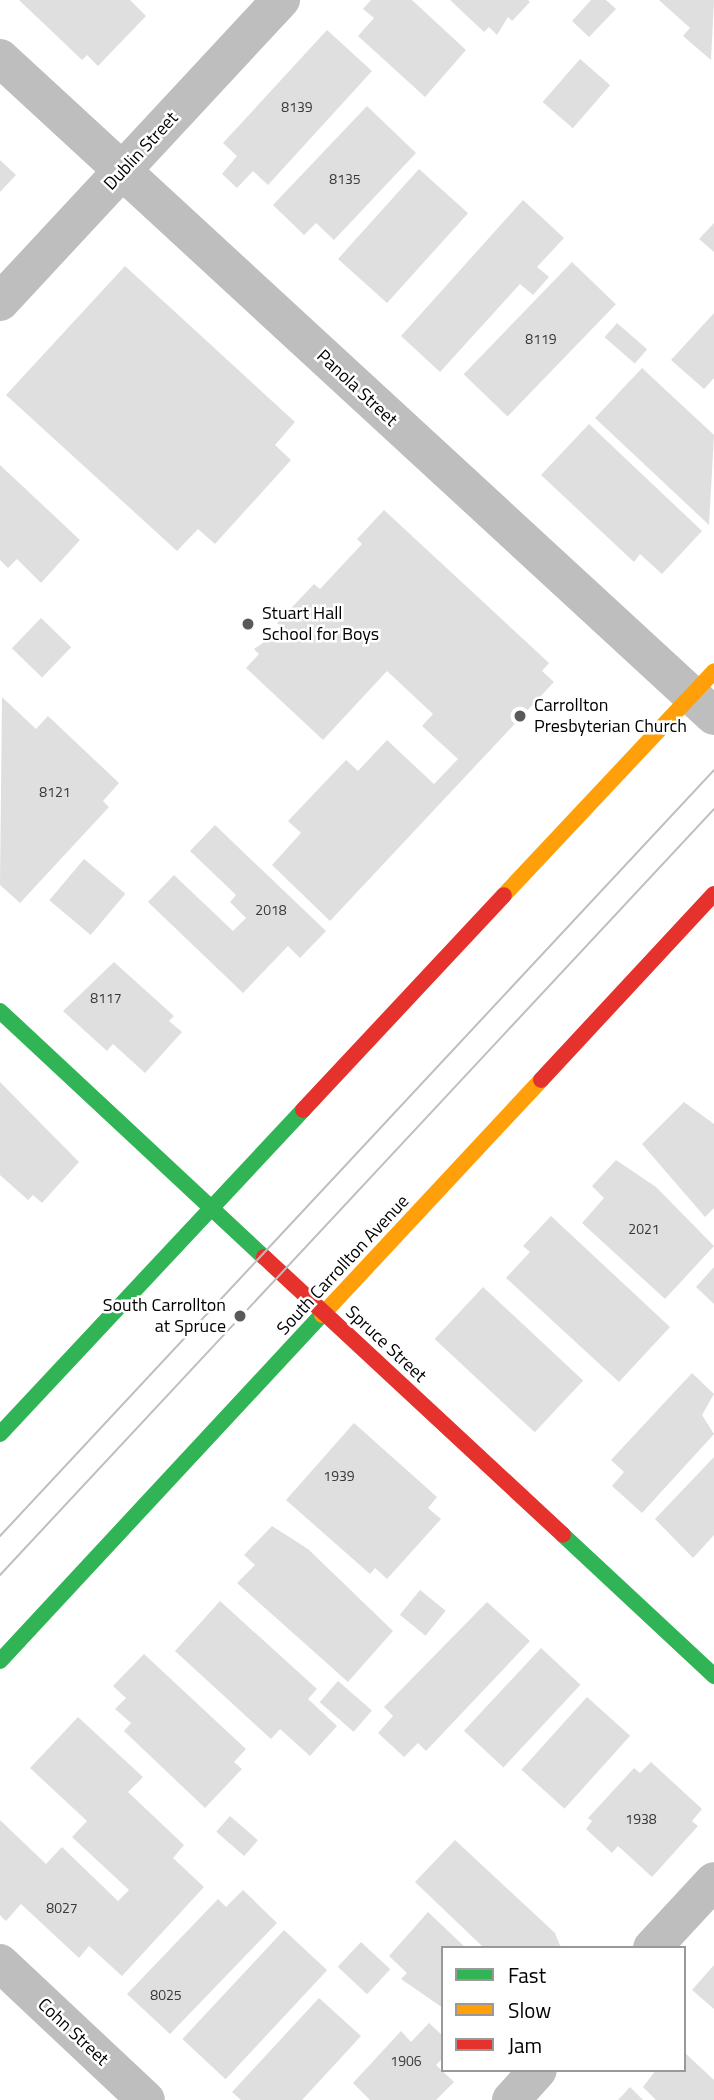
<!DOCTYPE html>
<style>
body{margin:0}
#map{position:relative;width:714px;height:2100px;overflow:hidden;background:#fff;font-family:"Titillium Web",sans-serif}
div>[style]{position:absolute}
.building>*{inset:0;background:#dfdfdf;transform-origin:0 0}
.street>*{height:38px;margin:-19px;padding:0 19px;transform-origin:19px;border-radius:19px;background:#bebebe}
.fast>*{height:16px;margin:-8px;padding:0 8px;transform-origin:8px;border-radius:8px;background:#30b455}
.slow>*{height:16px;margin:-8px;padding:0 8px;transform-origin:8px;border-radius:8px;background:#ff9f0a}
.jam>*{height:16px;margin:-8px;padding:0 8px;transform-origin:8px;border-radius:8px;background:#e5322d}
.tram>*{height:2px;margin:-1px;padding:0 1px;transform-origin:1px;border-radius:1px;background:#bebebe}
.dots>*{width:19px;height:19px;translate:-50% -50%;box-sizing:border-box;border:4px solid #fff;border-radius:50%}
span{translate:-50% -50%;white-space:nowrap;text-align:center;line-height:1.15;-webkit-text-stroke:5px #fff;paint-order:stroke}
.number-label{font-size:14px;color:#383838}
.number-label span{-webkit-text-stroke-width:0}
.street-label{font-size:18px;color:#000}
.poi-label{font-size:18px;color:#000}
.left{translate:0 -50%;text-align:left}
.right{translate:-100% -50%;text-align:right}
.legend{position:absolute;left:441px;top:1946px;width:245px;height:126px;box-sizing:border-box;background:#fff;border:2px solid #999;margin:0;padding:9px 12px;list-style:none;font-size:21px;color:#000}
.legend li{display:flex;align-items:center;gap:14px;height:35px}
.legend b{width:35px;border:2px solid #999}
</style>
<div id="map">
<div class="building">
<i style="clip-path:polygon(19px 0,130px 0,146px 16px,98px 66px,87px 55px,82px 60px)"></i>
<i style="clip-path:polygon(371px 0,412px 0,466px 50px,425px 97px,358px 36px,374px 18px,363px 9px)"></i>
<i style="clip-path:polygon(450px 0,528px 0,530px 2px,512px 21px,508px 17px,497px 35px,489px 27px,484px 32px)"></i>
<i style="clip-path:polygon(591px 0,606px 0,616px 9px,589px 37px,572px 21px)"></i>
<i style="clip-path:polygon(659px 0,714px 0,711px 60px,683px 36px,690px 28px)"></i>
<i style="clip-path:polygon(327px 30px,372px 71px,268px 185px,253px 171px,237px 188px,222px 174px,237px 156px,223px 143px)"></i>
<i style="left:580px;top:59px;width:40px;height:57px;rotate:41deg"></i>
<i style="clip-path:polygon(367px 106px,416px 153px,334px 240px,316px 223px,304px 235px,273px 205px)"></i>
<i style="clip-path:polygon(0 160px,16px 175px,0 192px)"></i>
<i style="left:419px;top:169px;width:66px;height:121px;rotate:42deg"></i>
<i style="clip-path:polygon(523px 200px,564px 238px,537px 267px,549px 277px,533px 295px,520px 284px,440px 372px,401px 336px)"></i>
<i style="clip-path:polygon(714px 223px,714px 252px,699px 239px)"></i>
<i style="left:572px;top:262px;width:61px;height:156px;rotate:44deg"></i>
<i style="clip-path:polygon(125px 266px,295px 422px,275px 445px,291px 460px,215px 544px,198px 529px,177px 551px,6px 395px)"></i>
<i style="clip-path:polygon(714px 313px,714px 378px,704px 389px,671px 360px)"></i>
<i style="left:617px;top:323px;width:40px;height:19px;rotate:41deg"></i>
<i style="clip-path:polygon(642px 368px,714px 435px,709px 525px,595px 418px)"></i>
<i style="clip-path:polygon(589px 424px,702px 531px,662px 574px,640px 554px,634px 562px,541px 475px)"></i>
<i style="clip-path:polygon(0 465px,80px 540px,41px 583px,17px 559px,8px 568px,0 560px)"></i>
<i style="clip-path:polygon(384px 510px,549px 663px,542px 671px,554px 682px,330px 921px,272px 865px,301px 833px,288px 821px,346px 760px,358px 771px,387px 740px,434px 784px,458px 759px,422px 726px,433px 714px,387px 671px,323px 740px,246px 668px,259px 654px,254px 649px,283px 629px,277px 623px,314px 584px,320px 589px,362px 544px,357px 539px)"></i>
<i style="left:41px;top:618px;width:42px;height:42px;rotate:44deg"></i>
<i style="clip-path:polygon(2px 697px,36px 729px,48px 716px,119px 783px,103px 801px,109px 807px,20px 903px,0 885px)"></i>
<i style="clip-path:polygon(215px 825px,326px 931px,300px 958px,288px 946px,243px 993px,148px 902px,174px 875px,233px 931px,246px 918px,230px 902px,236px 895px,190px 851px)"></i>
<i style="left:84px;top:859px;width:54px;height:54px;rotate:40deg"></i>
<i style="clip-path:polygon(114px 962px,174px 1016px,169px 1021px,182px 1032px,145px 1073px,113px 1044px,107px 1051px,63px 1011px)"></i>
<i style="clip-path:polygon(0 1082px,79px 1162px,42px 1203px,33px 1195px,28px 1200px,0 1175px)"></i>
<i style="clip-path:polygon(684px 1102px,714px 1124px,714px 1208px,705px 1217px,642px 1144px)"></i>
<i style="clip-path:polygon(616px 1160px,656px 1187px,714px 1246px,665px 1299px,582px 1223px,604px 1198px,592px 1186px)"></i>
<i style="clip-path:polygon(551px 1216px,670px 1327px,619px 1382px,506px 1278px,530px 1252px,523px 1246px)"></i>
<i style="clip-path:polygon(714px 1267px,714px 1304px,696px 1287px)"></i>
<i style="left:483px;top:1287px;width:137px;height:71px;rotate:43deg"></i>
<i style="clip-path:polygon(692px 1373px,714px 1394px,702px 1415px,714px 1434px,642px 1513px,612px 1486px,624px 1472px,611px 1460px)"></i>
<i style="clip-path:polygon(354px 1423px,437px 1497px,428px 1508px,441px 1519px,387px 1579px,375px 1568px,370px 1574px,286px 1500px)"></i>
<i style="clip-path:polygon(714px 1449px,714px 1535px,693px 1558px,655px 1519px,714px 1457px)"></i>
<i style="clip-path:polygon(272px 1526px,308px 1549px,393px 1631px,348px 1682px,237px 1583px,255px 1565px,244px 1555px)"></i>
<i style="left:420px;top:1590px;width:33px;height:32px;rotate:39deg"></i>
<i style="clip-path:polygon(220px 1601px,317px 1689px,308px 1699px,337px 1726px,310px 1756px,280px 1729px,271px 1739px,175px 1651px)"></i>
<i style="clip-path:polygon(487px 1602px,530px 1641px,426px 1751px,418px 1743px,404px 1757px,378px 1733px,393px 1716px,384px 1707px)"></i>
<i style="left:541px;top:1648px;width:54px;height:113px;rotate:43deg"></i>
<i style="clip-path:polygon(144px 1654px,246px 1749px,234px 1762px,242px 1769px,205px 1808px,124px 1731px,131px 1723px,115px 1709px,126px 1698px,113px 1686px)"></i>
<i style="left:338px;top:1681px;width:45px;height:28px;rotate:41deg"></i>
<i style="left:587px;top:1697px;width:58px;height:98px;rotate:42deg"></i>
<i style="clip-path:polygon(78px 1717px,143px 1777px,128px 1792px,184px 1845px,173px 1858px,204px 1887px,122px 1976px,89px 1946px,79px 1958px,21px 1904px,6px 1921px,0 1915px,0 1820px,46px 1864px,62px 1847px,118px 1901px,129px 1890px,72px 1837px,87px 1821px,30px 1768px)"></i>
<i style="clip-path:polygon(651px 1762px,702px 1809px,692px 1821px,698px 1826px,652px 1877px,618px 1846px,612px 1853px,586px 1829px,592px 1821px,588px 1818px,634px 1768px,640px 1773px)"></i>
<i style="left:230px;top:1816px;width:37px;height:21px;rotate:41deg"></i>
<i style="clip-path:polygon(455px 1840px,555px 1933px,561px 1948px,484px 1948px,415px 1882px)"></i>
<i style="clip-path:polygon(243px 1890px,277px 1923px,170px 2034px,127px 1994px,218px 1899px,226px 1907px)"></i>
<i style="clip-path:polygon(428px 1912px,466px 1948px,443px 1948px,443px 2008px,401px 1979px,407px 1973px,389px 1956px)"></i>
<i style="left:284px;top:1930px;width:59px;height:149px;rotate:43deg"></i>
<i style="left:361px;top:1942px;width:40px;height:34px;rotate:43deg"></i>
<i style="clip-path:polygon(714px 1965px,714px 2009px,692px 1990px)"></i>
<i style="clip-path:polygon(319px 1998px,361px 2036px,302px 2100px,241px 2100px,232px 2092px)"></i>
<i style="clip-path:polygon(429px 2023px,443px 2036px,443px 2058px,436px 2065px,454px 2082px,436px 2100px,370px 2100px,353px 2083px,401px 2031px,411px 2042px)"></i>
<i style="clip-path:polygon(684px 2052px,714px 2080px,714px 2100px,656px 2100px,643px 2087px,656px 2070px,684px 2070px)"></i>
<i style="clip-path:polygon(630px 2087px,643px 2100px,618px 2100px)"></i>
</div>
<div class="street">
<i style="left:0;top:58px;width:971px;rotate:42.66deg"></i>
<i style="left:0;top:302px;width:413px;rotate:-47.1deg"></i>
<i style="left:652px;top:1948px;width:91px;rotate:-47.2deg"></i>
<i style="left:0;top:1963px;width:200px;rotate:43.2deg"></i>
<i style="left:511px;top:2100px;width:40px;rotate:-48deg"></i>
</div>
<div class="fast">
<i style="left:0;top:1011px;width:361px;rotate:43deg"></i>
<i style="left:0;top:1434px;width:444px;rotate:-46.9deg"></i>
<i style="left:563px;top:1535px;width:207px;rotate:43deg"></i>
<i style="left:0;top:1661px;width:473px;rotate:-47.1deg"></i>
</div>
<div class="slow">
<i style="left:504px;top:895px;width:307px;rotate:-46.8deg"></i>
<i style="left:322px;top:1315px;width:321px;rotate:-47deg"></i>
</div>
<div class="jam">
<i style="left:541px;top:1080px;width:254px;rotate:-47.1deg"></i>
<i style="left:303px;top:1110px;width:294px;rotate:-46.9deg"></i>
<i style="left:264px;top:1257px;width:408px;rotate:42.9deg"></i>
</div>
<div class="tram">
<i style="left:0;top:1536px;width:1047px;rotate:-47.01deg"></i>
<i style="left:0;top:1575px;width:1047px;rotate:-47.01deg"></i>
</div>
<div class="dots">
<i style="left:248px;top:624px;background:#595959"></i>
<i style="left:520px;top:716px;background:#595959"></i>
<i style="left:240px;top:1316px;background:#595959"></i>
</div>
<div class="number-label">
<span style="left:297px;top:107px">8139</span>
<span style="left:345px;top:179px">8135</span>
<span style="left:541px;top:339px">8119</span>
<span style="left:55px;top:792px">8121</span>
<span style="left:271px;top:910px">2018</span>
<span style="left:106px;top:998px">8117</span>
<span style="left:644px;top:1229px">2021</span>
<span style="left:339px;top:1476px">1939</span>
<span style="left:641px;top:1819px">1938</span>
<span style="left:62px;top:1908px">8027</span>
<span style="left:166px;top:1995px">8025</span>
<span style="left:406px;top:2061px">1906</span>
</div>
<div class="street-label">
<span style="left:141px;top:151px;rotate:-47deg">Dublin Street</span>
<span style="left:357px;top:388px;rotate:43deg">Panola Street</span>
<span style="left:343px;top:1265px;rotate:-47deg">South Carrollton Avenue</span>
<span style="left:386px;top:1344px;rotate:43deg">Spruce Street</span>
<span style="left:73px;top:2032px;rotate:43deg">Cohn Street</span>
</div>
<div class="poi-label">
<span class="left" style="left:262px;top:624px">Stuart Hall<br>School for Boys</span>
<span class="left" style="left:534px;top:716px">Carrollton<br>Presbyterian Church</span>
<span class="right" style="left:226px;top:1316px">South Carrollton<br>at Spruce</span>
</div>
<ul class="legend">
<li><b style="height:9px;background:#30b455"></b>Fast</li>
<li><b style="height:9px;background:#ff9f0a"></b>Slow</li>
<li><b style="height:9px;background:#e5322d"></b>Jam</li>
</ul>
</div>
